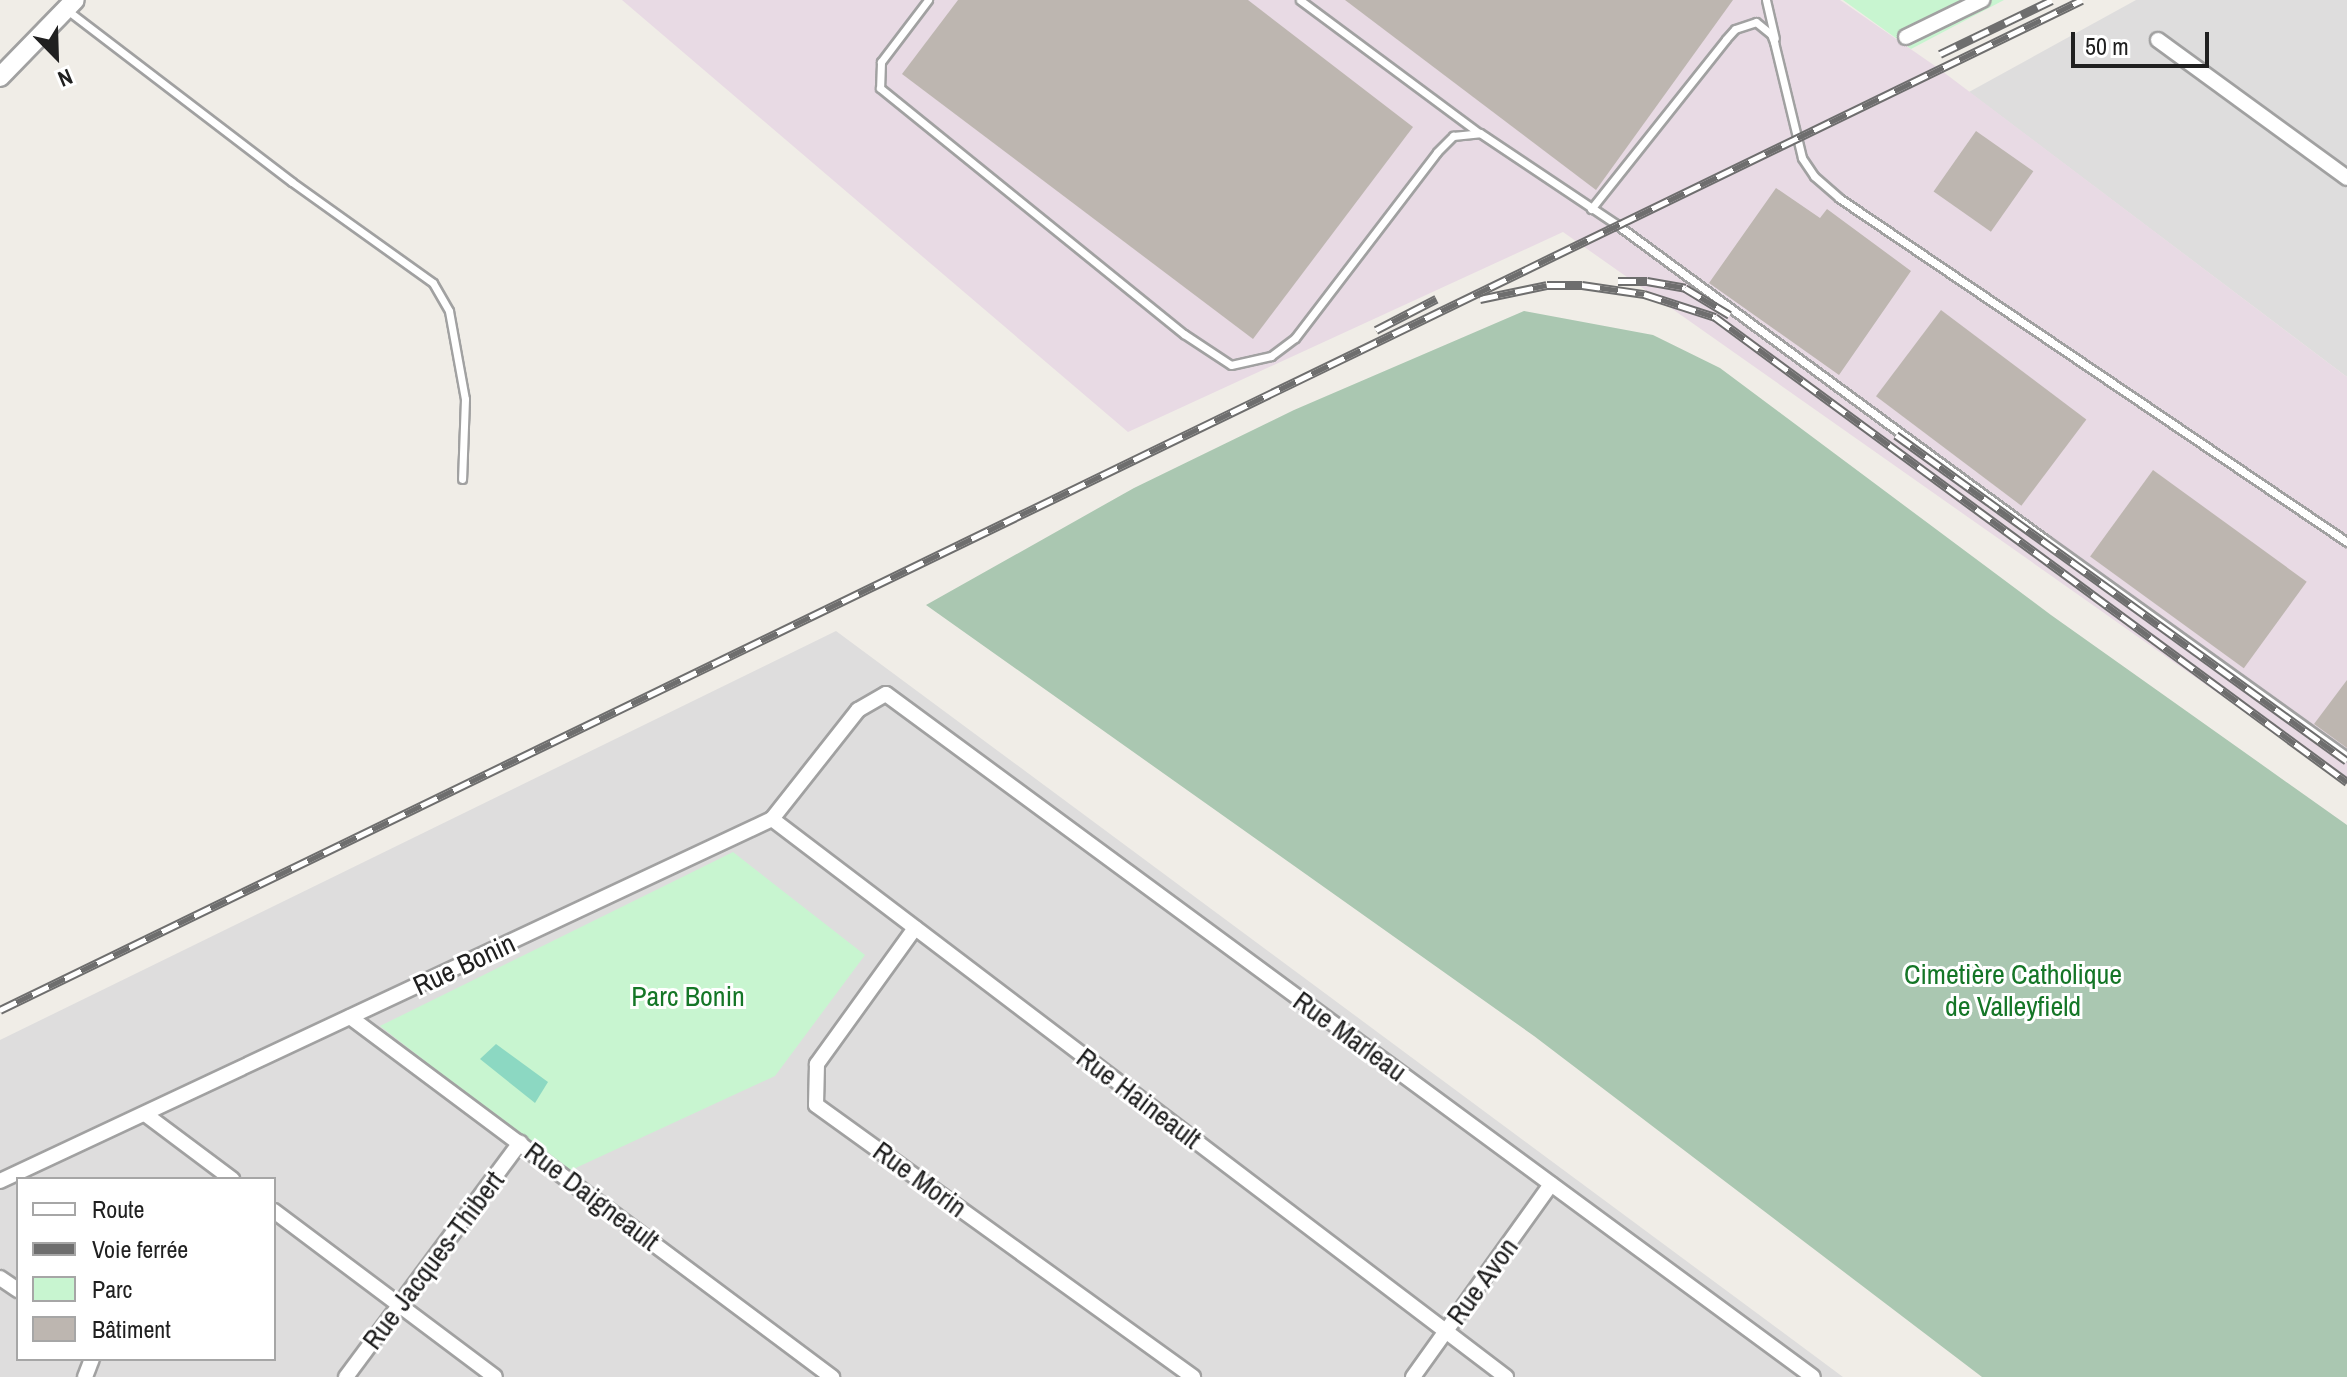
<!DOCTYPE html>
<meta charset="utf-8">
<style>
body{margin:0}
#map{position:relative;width:2347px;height:1377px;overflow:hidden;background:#f0ede7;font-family:"Archivo Narrow",sans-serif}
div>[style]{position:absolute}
.residential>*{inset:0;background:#dedddd}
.industrial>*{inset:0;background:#e8dae4}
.cemetery>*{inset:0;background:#aac7b1}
.park>*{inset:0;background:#c8f5d0}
.pitch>*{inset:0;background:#8cd8c2}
.building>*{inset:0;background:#bdb6b0;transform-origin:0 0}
.roads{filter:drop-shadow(2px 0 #a1a1a1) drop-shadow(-2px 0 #a1a1a1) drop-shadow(0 2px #a1a1a1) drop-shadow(0 -2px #a1a1a1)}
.service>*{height:7px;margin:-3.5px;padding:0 3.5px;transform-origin:3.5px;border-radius:3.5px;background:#fff}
.minor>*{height:14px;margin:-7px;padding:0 7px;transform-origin:7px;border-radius:7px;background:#fff}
.tertiary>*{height:18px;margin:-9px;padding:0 9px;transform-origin:9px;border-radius:9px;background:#fff}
.rail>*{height:9px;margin-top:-4.5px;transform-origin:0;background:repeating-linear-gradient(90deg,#fff 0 18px,#6e6e6e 0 36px);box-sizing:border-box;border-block:2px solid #6e6e6e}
span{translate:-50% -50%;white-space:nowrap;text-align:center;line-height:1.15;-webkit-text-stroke:6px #fff;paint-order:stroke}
.street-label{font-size:28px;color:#202020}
.park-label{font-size:28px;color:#157627}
.legend{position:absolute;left:16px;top:1177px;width:260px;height:184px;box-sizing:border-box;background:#fff;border:2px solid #a6a6a6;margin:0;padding:10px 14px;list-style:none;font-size:24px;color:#202020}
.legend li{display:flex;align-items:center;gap:16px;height:40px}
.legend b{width:40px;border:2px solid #a6a6a6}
.north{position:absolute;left:16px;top:16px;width:80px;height:80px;-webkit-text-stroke:6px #fff;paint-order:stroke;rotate:157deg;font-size:22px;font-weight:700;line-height:32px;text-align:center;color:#202020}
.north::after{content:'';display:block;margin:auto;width:28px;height:36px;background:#202020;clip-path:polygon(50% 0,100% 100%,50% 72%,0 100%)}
.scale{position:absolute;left:2071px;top:32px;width:138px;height:36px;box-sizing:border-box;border:4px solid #202020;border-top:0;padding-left:10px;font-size:24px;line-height:28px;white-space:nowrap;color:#202020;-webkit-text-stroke:6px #fff;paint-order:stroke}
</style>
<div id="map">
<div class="residential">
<i style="clip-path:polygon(2136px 0,2347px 0,2347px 377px,1969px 92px)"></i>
<i style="clip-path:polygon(evenodd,836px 631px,1843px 1377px,0 1377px,0 1040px,836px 631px,18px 1179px,274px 1179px,274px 1359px,18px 1359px,18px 1179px)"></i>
</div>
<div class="industrial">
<i style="clip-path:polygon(622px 0,1840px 0,1938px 68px,2347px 377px,2347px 784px,1563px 232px,1128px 432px)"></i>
</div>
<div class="cemetery">
<i style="clip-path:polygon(1524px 311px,1653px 335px,1720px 368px,2051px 615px,2347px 825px,2347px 1377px,1982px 1377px,1534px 1036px,926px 605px,1134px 488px,1294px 410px)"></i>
</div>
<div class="park">
<i style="clip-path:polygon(1843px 0,2004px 0,1911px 49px)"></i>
<i style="clip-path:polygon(733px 852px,865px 955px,775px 1076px,567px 1172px,380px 1026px)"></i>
</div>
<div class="pitch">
<i style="clip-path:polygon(496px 1044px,548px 1082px,535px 1103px,480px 1059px)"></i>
</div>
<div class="building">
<i style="clip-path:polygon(958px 0,1248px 0,1413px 127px,1253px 339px,902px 74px)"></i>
<i style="clip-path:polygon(1345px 0,1733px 0,1596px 190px)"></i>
<i style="left:1976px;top:131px;width:70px;height:74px;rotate:35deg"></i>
<i style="clip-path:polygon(1776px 188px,1820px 218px,1827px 209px,1911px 271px,1839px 375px,1709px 283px)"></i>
<i style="left:1941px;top:310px;width:182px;height:108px;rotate:37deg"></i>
<i style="left:2153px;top:470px;width:190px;height:107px;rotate:36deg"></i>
<i style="clip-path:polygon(2347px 680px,2347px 748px,2314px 724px)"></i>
</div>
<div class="roads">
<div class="service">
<i style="left:928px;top:0;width:78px;rotate:127.2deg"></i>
<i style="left:881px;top:62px;width:26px;rotate:92deg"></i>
<i style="left:880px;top:88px;width:391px;rotate:39deg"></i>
<i style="left:1184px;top:334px;width:56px;rotate:33.4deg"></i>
<i style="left:1231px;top:365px;width:41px;rotate:-12.7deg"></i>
<i style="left:1271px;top:356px;width:30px;rotate:-37deg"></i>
<i style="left:1295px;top:338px;width:234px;rotate:-52.6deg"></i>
<i style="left:1437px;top:152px;width:23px;rotate:-45deg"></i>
<i style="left:1453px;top:136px;width:27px;rotate:-6deg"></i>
<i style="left:1480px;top:133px;width:164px;rotate:33.8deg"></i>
<i style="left:1616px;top:224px;width:534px;rotate:36.31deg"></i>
<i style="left:2046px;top:540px;width:370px;rotate:35.7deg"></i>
<i style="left:1300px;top:0;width:222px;rotate:36.6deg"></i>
<i style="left:1766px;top:0;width:39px;rotate:77deg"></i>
<i style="left:67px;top:10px;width:283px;rotate:37.4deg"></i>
<i style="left:292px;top:182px;width:173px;rotate:35.6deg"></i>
<i style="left:433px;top:283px;width:32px;rotate:60deg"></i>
<i style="left:449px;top:311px;width:89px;rotate:79.7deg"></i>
<i style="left:465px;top:399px;width:80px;rotate:92.1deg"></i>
<i style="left:1591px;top:209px;width:217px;rotate:-51.5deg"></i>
<i style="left:1726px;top:39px;width:13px;rotate:-48deg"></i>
<i style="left:1735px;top:29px;width:22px;rotate:-18deg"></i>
<i style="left:1756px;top:22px;width:19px;rotate:39deg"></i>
<i style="left:1771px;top:34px;width:9px;rotate:69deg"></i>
<i style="left:1774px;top:42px;width:119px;rotate:76.4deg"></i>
<i style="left:1802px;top:158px;width:22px;rotate:56deg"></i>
<i style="left:1814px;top:176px;width:33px;rotate:41deg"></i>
<i style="left:1839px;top:198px;width:614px;rotate:34.1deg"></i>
</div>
<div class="minor">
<i style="left:1906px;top:37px;width:85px;rotate:-26deg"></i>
<i style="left:2158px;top:40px;width:234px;rotate:36.1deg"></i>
<i style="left:772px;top:819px;width:922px;rotate:37.24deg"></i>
<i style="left:915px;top:928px;width:168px;rotate:125.8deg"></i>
<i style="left:817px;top:1064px;width:41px;rotate:91.4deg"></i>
<i style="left:816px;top:1105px;width:465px;rotate:35.8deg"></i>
<i style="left:350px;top:1017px;width:602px;rotate:36.76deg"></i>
<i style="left:145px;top:1114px;width:109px;rotate:36.8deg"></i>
<i style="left:0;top:1181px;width:853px;rotate:-25.12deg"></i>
<i style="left:772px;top:819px;width:139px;rotate:-51.7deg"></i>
<i style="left:858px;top:710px;width:32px;rotate:-30deg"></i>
<i style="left:886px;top:694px;width:1151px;rotate:36.38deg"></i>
<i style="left:274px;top:1211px;width:276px;rotate:36.9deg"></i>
<i style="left:0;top:1278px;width:22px;rotate:34deg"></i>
<i style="left:85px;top:1377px;width:19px;rotate:-69deg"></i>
<i style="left:346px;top:1377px;width:292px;rotate:-53.4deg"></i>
<i style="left:1413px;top:1377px;width:237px;rotate:-54.4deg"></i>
</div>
<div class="tertiary">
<i style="left:0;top:77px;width:107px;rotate:-45.8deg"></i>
</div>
</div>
<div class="rail">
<i style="left:1940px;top:54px;width:124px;rotate:-25.7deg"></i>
<i style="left:1618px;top:281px;width:29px"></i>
<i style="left:1647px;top:281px;width:39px;rotate:10deg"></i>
<i style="left:1685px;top:288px;width:52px;rotate:31deg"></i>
<i style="left:1480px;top:299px;width:68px;rotate:-11.8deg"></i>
<i style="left:1547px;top:285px;width:35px"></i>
<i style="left:1582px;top:285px;width:63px;rotate:8.3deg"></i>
<i style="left:1644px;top:294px;width:75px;rotate:17.9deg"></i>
<i style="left:1715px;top:317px;width:785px;rotate:36.34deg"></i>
<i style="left:1376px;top:330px;width:68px;rotate:-27.3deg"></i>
<i style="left:1896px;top:435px;width:556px;rotate:35.86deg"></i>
<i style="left:0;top:1010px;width:2314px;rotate:-25.88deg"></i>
</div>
<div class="street-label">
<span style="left:464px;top:964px;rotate:-25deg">Rue Bonin</span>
<span style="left:1350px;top:1036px;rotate:36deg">Rue Marleau</span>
<span style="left:1139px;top:1098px;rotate:37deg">Rue Haineault</span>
<span style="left:920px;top:1179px;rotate:36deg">Rue Morin</span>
<span style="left:592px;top:1196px;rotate:37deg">Rue Daigneault</span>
<span style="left:433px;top:1260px;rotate:-53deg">Rue Jacques-Thibert</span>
<span style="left:1482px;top:1281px;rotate:-54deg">Rue Avon</span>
</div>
<div class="park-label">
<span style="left:2013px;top:990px">Cimetière Catholique<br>de Valleyfield</span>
<span style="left:688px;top:996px">Parc Bonin</span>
</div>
<ul class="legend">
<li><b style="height:10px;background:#fff"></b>Route</li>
<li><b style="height:10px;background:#6e6e6e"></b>Voie ferrée</li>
<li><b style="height:22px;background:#c8f5d0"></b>Parc</li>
<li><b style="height:22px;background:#bdb6b0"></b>Bâtiment</li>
</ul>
<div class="north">N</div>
<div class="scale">50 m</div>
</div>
